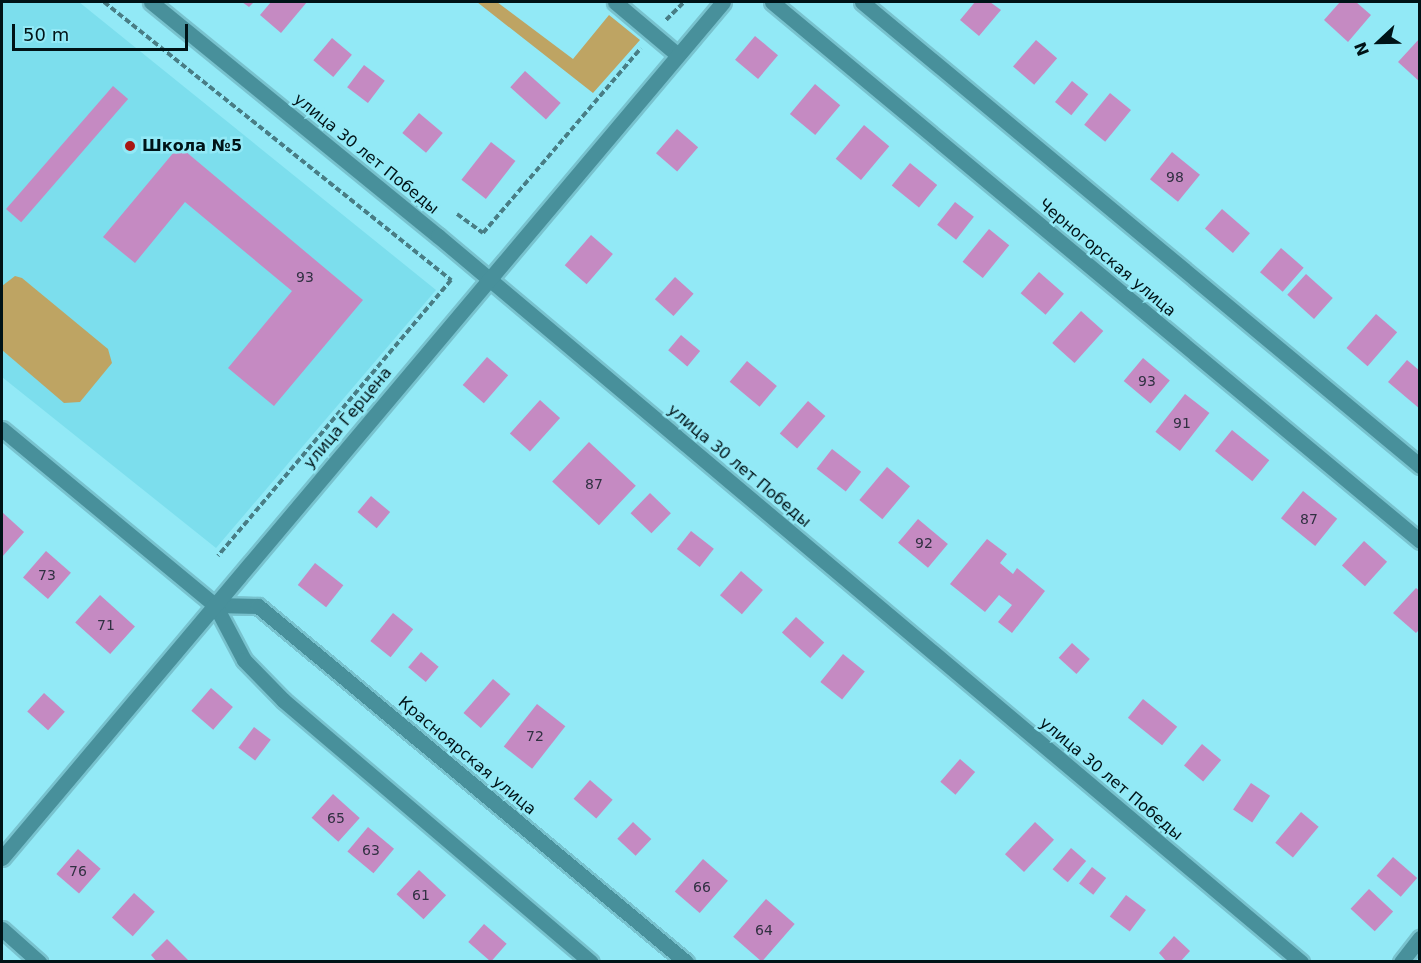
<!DOCTYPE html>
<meta charset="utf-8">
<style>
body{margin:0}
#map{position:relative;width:1421px;height:963px;overflow:hidden;background:#92e9f6;font-family:"DejaVu Sans",sans-serif}
div>[style]{position:absolute}
.built>*{inset:0;background:#7cdeed}
.green>*{inset:0;background:#bea463}
.building>*{inset:0;background:#c58ac2;transform-origin:0 0}
.path>*{height:4px;margin-top:-2px;transform-origin:0;background:repeating-linear-gradient(90deg,#487d85 0 6px,transparent 0 9px)}
.roads{filter:drop-shadow(2px 0 #78c2ce) drop-shadow(-2px 0 #78c2ce) drop-shadow(0 2px #78c2ce) drop-shadow(0 -2px #78c2ce)}
.minor>*{height:15px;margin:-7.5px;padding:0 7.5px;transform-origin:7.5px;border-radius:7.5px;background:#48909b}
.dots>*{width:16px;height:16px;translate:-50% -50%;box-sizing:border-box;border:3px solid #92e9f6;border-radius:50%}
span{translate:-50% -50%;white-space:nowrap;text-align:center;line-height:1.15;-webkit-text-stroke:5px #92e9f6;paint-order:stroke}
.number-label{font-size:14px;color:#313142}
.number-label span{-webkit-text-stroke-width:0}
.poi-label{font-size:16px;color:#001317;font-weight:700}
.left{translate:0 -50%;text-align:left}
.street-label{font-size:16px;color:#001317}
.frame{position:absolute;inset:0;border:3px solid #001317;pointer-events:none}
.north{position:absolute;left:1349px;top:12px;width:60px;height:60px;-webkit-text-stroke:4px #92e9f6;paint-order:stroke;rotate:248deg;font-size:16px;font-weight:700;line-height:24px;text-align:center;color:#001317}
.north::after{content:'';display:block;margin:auto;width:21px;height:27px;background:#001317;clip-path:polygon(50% 0,100% 100%,50% 72%,0 100%)}
.scale{position:absolute;left:12px;top:24px;width:176px;height:27px;box-sizing:border-box;border:3px solid #001317;border-top:0;padding-left:8px;font-size:18px;line-height:21px;white-space:nowrap;color:#001317;-webkit-text-stroke:4px #92e9f6;paint-order:stroke}
</style>
<div id="map">
<div class="built">
<i style="clip-path:polygon(2px 2px,79px 2px,436px 290px,216px 548px,2px 377px)"></i>
</div>
<div class="green">
<i style="clip-path:polygon(477px 2px,497px 2px,573px 59px,609px 15px,640px 40px,593px 93px)"></i>
<i style="clip-path:polygon(15px 276px,22px 278px,108px 349px,112px 363px,80px 402px,64px 403px,2px 350px,2px 286px)"></i>
</div>
<div class="building">
<i style="clip-path:polygon(242px 2px,254px 2px,249px 7px)"></i>
<i style="clip-path:polygon(271px 2px,307px 2px,281px 33px,260px 15px)"></i>
<i style="clip-path:polygon(975px 2px,990px 2px,1001px 10px,979px 36px,960px 20px)"></i>
<i style="clip-path:polygon(1340px 2px,1356px 2px,1371px 15px,1348px 42px,1324px 20px)"></i>
<i style="left:755px;top:36px;width:30px;height:31px;rotate:40deg"></i>
<i style="left:332px;top:38px;width:26px;height:29px;rotate:40deg"></i>
<i style="clip-path:polygon(1420px 38px,1420px 82px,1398px 62px)"></i>
<i style="left:1036px;top:40px;width:28px;height:35px;rotate:41deg"></i>
<i style="left:364px;top:65px;width:26px;height:28px;rotate:37deg"></i>
<i style="left:525px;top:71px;width:48px;height:22px;rotate:42deg"></i>
<i style="left:1072px;top:81px;width:21px;height:27px;rotate:39deg"></i>
<i style="left:815px;top:84px;width:33px;height:39px;rotate:40deg"></i>
<i style="left:113px;top:86px;width:20px;height:163px;rotate:41deg"></i>
<i style="left:1110px;top:93px;width:27px;height:41px;rotate:39deg"></i>
<i style="left:419px;top:113px;width:31px;height:26px;rotate:40deg"></i>
<i style="left:864px;top:125px;width:33px;height:44px;rotate:40deg"></i>
<i style="left:677px;top:129px;width:28px;height:32px;rotate:41deg"></i>
<i style="left:491px;top:142px;width:31px;height:48px;rotate:38deg"></i>
<i style="clip-path:polygon(179px 146px,363px 300px,274px 406px,228px 368px,292px 291px,185px 202px,135px 263px,103px 237px)"></i>
<i style="left:1172px;top:152px;width:36px;height:35px;rotate:39deg"></i>
<i style="left:910px;top:163px;width:35px;height:29px;rotate:39deg"></i>
<i style="left:955px;top:202px;width:24px;height:29px;rotate:38deg"></i>
<i style="left:1222px;top:209px;width:37px;height:26px;rotate:41deg"></i>
<i style="left:989px;top:229px;width:26px;height:42px;rotate:39deg"></i>
<i style="left:591px;top:235px;width:29px;height:40px;rotate:41deg"></i>
<i style="left:1281px;top:248px;width:30px;height:32px;rotate:41deg"></i>
<i style="left:1039px;top:272px;width:33px;height:28px;rotate:41deg"></i>
<i style="left:1306px;top:274px;width:36px;height:28px;rotate:42deg"></i>
<i style="left:675px;top:277px;width:25px;height:30px;rotate:42deg"></i>
<i style="left:1081px;top:311px;width:30px;height:43px;rotate:42deg"></i>
<i style="left:1376px;top:314px;width:28px;height:45px;rotate:41deg"></i>
<i style="left:681px;top:335px;width:25px;height:20px;rotate:40deg"></i>
<i style="left:487px;top:357px;width:28px;height:37px;rotate:41deg"></i>
<i style="left:1143px;top:358px;width:35px;height:30px;rotate:40deg"></i>
<i style="clip-path:polygon(1407px 360px,1420px 371px,1420px 409px,1388px 382px)"></i>
<i style="left:747px;top:361px;width:39px;height:27px;rotate:40deg"></i>
<i style="left:1185px;top:394px;width:31px;height:48px;rotate:38deg"></i>
<i style="left:540px;top:400px;width:27px;height:45px;rotate:42deg"></i>
<i style="left:808px;top:401px;width:23px;height:43px;rotate:41deg"></i>
<i style="left:1232px;top:430px;width:48px;height:27px;rotate:39deg"></i>
<i style="left:589px;top:442px;width:64px;height:54px;rotate:43deg"></i>
<i style="left:832px;top:449px;width:37px;height:25px;rotate:38deg"></i>
<i style="left:887px;top:467px;width:30px;height:43px;rotate:40deg"></i>
<i style="left:1303px;top:491px;width:44px;height:35px;rotate:39deg"></i>
<i style="left:650px;top:493px;width:29px;height:28px;rotate:44deg"></i>
<i style="left:371px;top:496px;width:25px;height:21px;rotate:40deg"></i>
<i style="clip-path:polygon(2px 512px,24px 532px,2px 557px)"></i>
<i style="left:918px;top:519px;width:39px;height:31px;rotate:40deg"></i>
<i style="left:691px;top:531px;width:29px;height:23px;rotate:38deg"></i>
<i style="clip-path:polygon(987px 539px,1007px 554px,1000px 563px,1013px 574px,1017px 568px,1045px 591px,1012px 633px,998px 622px,1012px 605px,999px 595px,985px 612px,950px 584px)"></i>
<i style="left:1364px;top:541px;width:31px;height:33px;rotate:42deg"></i>
<i style="left:46px;top:551px;width:33px;height:35px;rotate:41deg"></i>
<i style="left:315px;top:563px;width:36px;height:28px;rotate:38deg"></i>
<i style="left:741px;top:571px;width:29px;height:32px;rotate:41deg"></i>
<i style="clip-path:polygon(1416px 588px,1420px 591px,1420px 629px,1416px 633px,1393px 613px)"></i>
<i style="left:100px;top:595px;width:47px;height:37px;rotate:42deg"></i>
<i style="left:393px;top:613px;width:26px;height:36px;rotate:39deg"></i>
<i style="left:796px;top:617px;width:38px;height:21px;rotate:42deg"></i>
<i style="left:1072px;top:643px;width:24px;height:20px;rotate:42deg"></i>
<i style="left:421px;top:652px;width:23px;height:20px;rotate:40deg"></i>
<i style="left:843px;top:654px;width:28px;height:36px;rotate:39deg"></i>
<i style="left:493px;top:679px;width:23px;height:45px;rotate:41deg"></i>
<i style="left:211px;top:688px;width:29px;height:30px;rotate:41deg"></i>
<i style="left:44px;top:693px;width:28px;height:25px;rotate:42deg"></i>
<i style="left:1143px;top:699px;width:44px;height:24px;rotate:39deg"></i>
<i style="left:537px;top:704px;width:36px;height:54px;rotate:38deg"></i>
<i style="left:254px;top:727px;width:21px;height:26px;rotate:37deg"></i>
<i style="left:1202px;top:744px;width:25px;height:28px;rotate:40deg"></i>
<i style="left:960px;top:759px;width:20px;height:30px;rotate:41deg"></i>
<i style="left:590px;top:780px;width:30px;height:25px;rotate:41deg"></i>
<i style="left:1251px;top:783px;width:23px;height:32px;rotate:34deg"></i>
<i style="left:333px;top:794px;width:36px;height:32px;rotate:42deg"></i>
<i style="left:1301px;top:812px;width:23px;height:40px;rotate:40deg"></i>
<i style="left:633px;top:822px;width:25px;height:23px;rotate:43deg"></i>
<i style="left:1035px;top:822px;width:26px;height:44px;rotate:43deg"></i>
<i style="left:368px;top:827px;width:34px;height:32px;rotate:40deg"></i>
<i style="left:1071px;top:848px;width:20px;height:28px;rotate:41deg"></i>
<i style="left:78px;top:849px;width:30px;height:33px;rotate:41deg"></i>
<i style="left:1393px;top:857px;width:32px;height:25px;rotate:41deg"></i>
<i style="left:703px;top:859px;width:33px;height:43px;rotate:41deg"></i>
<i style="left:1092px;top:867px;width:18px;height:21px;rotate:38deg"></i>
<i style="left:419px;top:870px;width:37px;height:33px;rotate:43deg"></i>
<i style="left:1369px;top:889px;width:33px;height:27px;rotate:43deg"></i>
<i style="left:134px;top:893px;width:28px;height:33px;rotate:42deg"></i>
<i style="left:1126px;top:895px;width:25px;height:27px;rotate:37deg"></i>
<i style="left:766px;top:899px;width:38px;height:50px;rotate:41deg"></i>
<i style="left:484px;top:924px;width:30px;height:24px;rotate:41deg"></i>
<i style="clip-path:polygon(1174px 936px,1190px 951px,1180px 962px,1167px 962px,1159px 953px)"></i>
<i style="clip-path:polygon(167px 939px,188px 960px,186px 962px,157px 962px,151px 955px)"></i>
</div>
<div class="path">
<i style="left:104px;top:2px;width:445px;rotate:38.7deg"></i>
<i style="left:451px;top:280px;width:361px;rotate:130.2deg"></i>
<i style="left:666px;top:20px;width:25px;rotate:-45deg"></i>
<i style="left:457px;top:214px;width:32px;rotate:36deg"></i>
<i style="left:483px;top:233px;width:243px;rotate:-49.5deg"></i>
</div>
<div class="roads">
<div class="minor">
<i style="left:151px;top:2px;width:370px;rotate:39.2deg"></i>
<i style="left:438px;top:236px;width:1128px;rotate:40.07deg"></i>
<i style="left:615px;top:2px;width:82px;rotate:40.1deg"></i>
<i style="left:772px;top:2px;width:843px;rotate:39.75deg"></i>
<i style="left:862px;top:2px;width:726px;rotate:39.74deg"></i>
<i style="left:2px;top:429px;width:276px;rotate:39.6deg"></i>
<i style="left:215px;top:605px;width:43px;rotate:1.3deg"></i>
<i style="left:258px;top:606px;width:557px;rotate:39.75deg"></i>
<i style="left:215px;top:605px;width:62px;rotate:62.2deg"></i>
<i style="left:244px;top:660px;width:56px;rotate:45.7deg"></i>
<i style="left:283px;top:700px;width:404px;rotate:40.4deg"></i>
<i style="left:2px;top:858px;width:1119px;rotate:-49.89deg"></i>
<i style="left:2px;top:929px;width:50px;rotate:41.7deg"></i>
<i style="left:1401px;top:962px;width:31px;rotate:-52deg"></i>
</div>
</div>
<div class="dots">
<i style="left:130px;top:146px;background:#a91612"></i>
</div>
<div class="number-label">
<span style="left:1175px;top:177px">98</span>
<span style="left:305px;top:277px">93</span>
<span style="left:1147px;top:381px">93</span>
<span style="left:1182px;top:423px">91</span>
<span style="left:594px;top:484px">87</span>
<span style="left:1309px;top:519px">87</span>
<span style="left:924px;top:543px">92</span>
<span style="left:47px;top:575px">73</span>
<span style="left:106px;top:625px">71</span>
<span style="left:535px;top:736px">72</span>
<span style="left:336px;top:818px">65</span>
<span style="left:371px;top:850px">63</span>
<span style="left:78px;top:871px">76</span>
<span style="left:702px;top:887px">66</span>
<span style="left:421px;top:895px">61</span>
<span style="left:764px;top:930px">64</span>
</div>
<div class="poi-label">
<span class="left" style="left:142px;top:146px">Школа №5</span>
</div>
<div class="street-label">
<span style="left:366px;top:154px;rotate:39deg">улица 30 лет Победы</span>
<span style="left:1107px;top:258px;rotate:40deg">Черногорская улица</span>
<span style="left:348px;top:418px;rotate:-50deg">улица Герцена</span>
<span style="left:739px;top:466px;rotate:40deg">улица 30 лет Победы</span>
<span style="left:467px;top:756px;rotate:40deg">Красноярская улица</span>
<span style="left:1111px;top:779px;rotate:40deg">улица 30 лет Победы</span>
</div>
<div class="frame"></div>
<div class="north">N</div>
<div class="scale">50 m</div>
</div>
